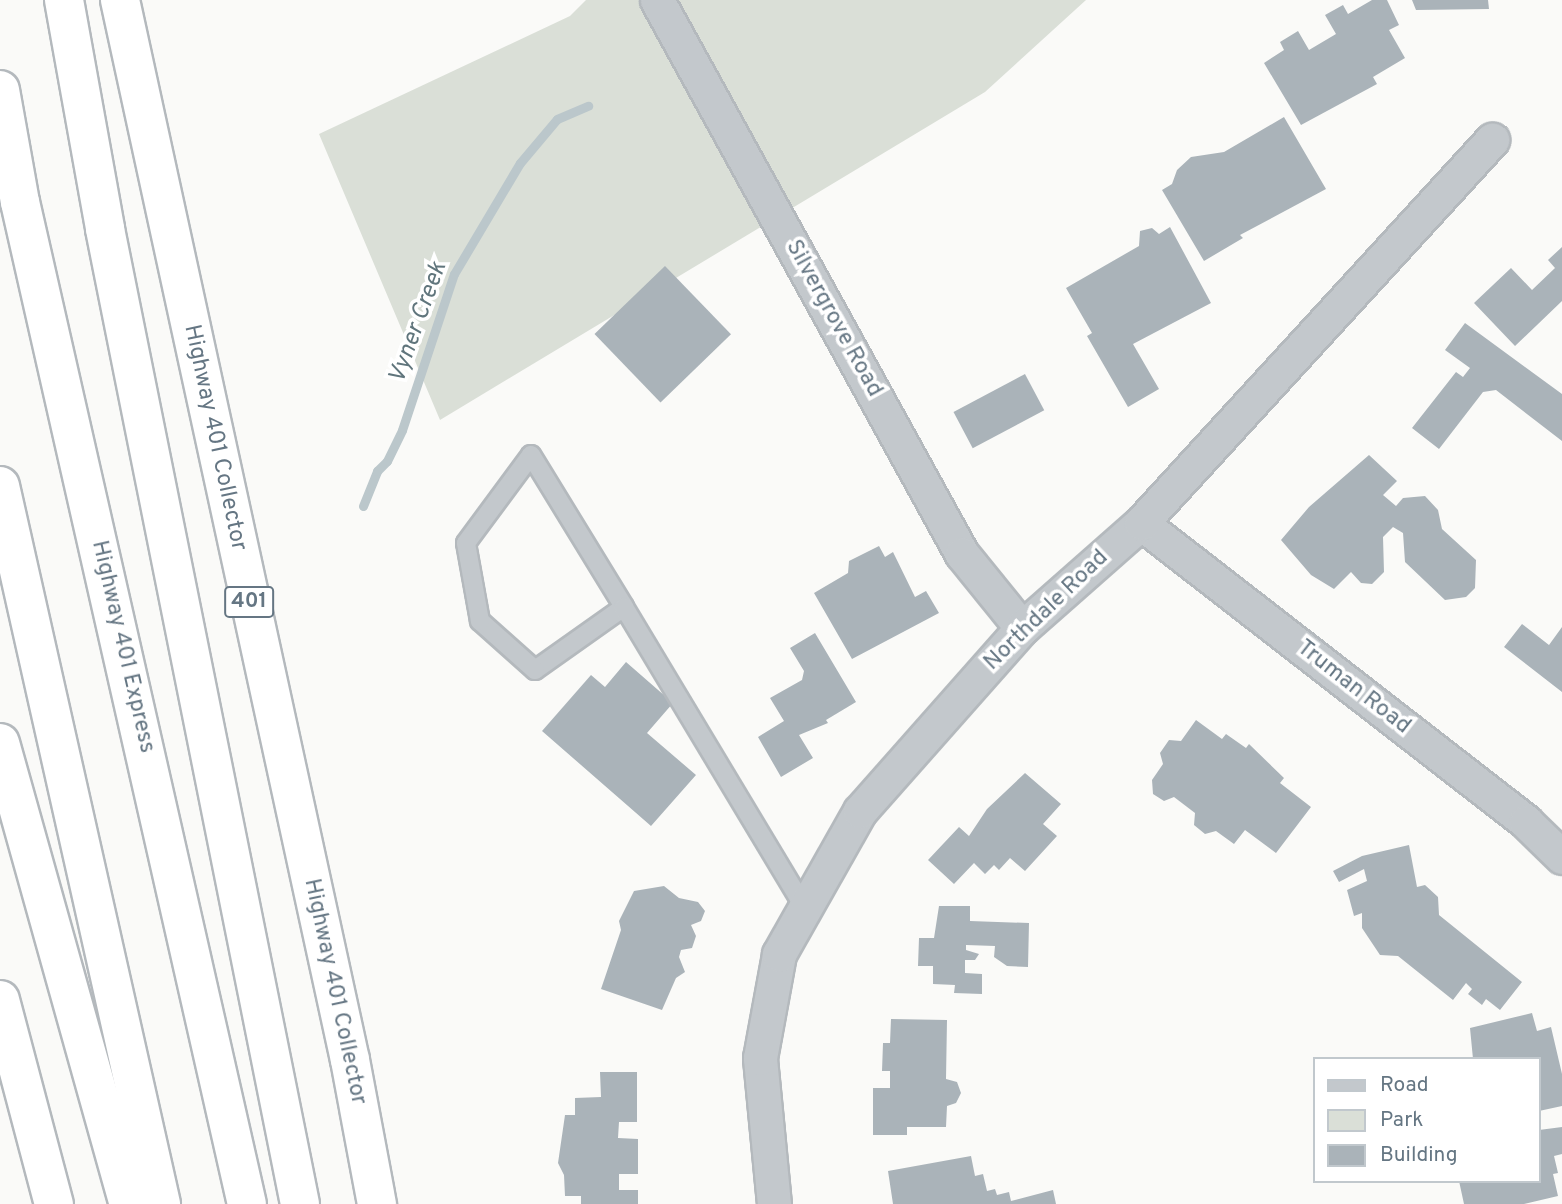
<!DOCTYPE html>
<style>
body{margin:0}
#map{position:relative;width:1562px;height:1204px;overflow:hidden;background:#fafaf8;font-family:Overpass,sans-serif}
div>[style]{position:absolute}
.green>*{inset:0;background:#dadfd7}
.stream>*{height:9px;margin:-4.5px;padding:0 4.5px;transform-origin:4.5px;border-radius:4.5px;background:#bbc7cb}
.building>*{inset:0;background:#aab3b9;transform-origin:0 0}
.roads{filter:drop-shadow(2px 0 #b4b9bd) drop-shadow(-2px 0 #b4b9bd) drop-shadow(0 2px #b4b9bd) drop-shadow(0 -2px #b4b9bd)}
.lane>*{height:18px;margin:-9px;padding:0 9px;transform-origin:9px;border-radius:9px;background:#c3c8cc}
.street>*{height:33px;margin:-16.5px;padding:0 16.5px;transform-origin:16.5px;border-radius:16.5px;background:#c3c8cc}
.highway>*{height:38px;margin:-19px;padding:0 19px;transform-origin:19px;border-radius:19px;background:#fff}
span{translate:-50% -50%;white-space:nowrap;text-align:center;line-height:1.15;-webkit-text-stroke:7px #fff;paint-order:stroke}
.shield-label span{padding:2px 5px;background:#fff;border:2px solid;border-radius:5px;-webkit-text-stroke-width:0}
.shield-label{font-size:21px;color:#657683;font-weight:700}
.street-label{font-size:23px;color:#657683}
.water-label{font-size:24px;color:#60757c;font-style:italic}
.legend{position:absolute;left:1313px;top:1057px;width:228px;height:126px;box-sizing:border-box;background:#fff;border:2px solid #c1c8cd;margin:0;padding:9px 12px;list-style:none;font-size:21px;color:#657683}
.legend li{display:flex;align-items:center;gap:14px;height:35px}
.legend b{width:35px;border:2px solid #c1c8cd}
</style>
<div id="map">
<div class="green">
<i style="clip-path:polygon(586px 0,1086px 0,985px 92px,440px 420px,319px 134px,570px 16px)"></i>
</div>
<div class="stream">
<i style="left:363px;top:506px;width:38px;rotate:-68deg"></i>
<i style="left:377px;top:471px;width:14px;rotate:-45deg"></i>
<i style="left:387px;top:461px;width:34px;rotate:-64deg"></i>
<i style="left:402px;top:430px;width:164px;rotate:-71.6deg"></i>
<i style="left:454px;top:274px;width:129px;rotate:-59.3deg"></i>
<i style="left:520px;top:163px;width:57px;rotate:-49.9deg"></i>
<i style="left:557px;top:119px;width:34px;rotate:-23deg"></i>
</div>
<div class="building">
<i style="clip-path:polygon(1372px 0,1387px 0,1399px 25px,1389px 30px,1405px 58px,1373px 77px,1377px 84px,1301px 125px,1264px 63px,1284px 50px,1280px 42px,1298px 31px,1309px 50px,1336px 34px,1325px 15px,1343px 5px,1348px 14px)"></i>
<i style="clip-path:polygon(1412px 0,1488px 0,1489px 9px,1416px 10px)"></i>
<i style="clip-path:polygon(1284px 117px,1326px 189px,1240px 235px,1243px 238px,1204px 261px,1162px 190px,1172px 184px,1177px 170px,1191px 157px,1224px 152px)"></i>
<i style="clip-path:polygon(1170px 227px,1211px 303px,1133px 344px,1159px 389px,1128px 407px,1087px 336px,1092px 333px,1066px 288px,1139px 246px,1140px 231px,1152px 228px,1159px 234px)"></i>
<i style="clip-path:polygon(1562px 247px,1562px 301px,1515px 346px,1474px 303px,1511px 268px,1532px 290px,1555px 268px,1548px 260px)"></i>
<i style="left:665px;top:266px;width:95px;height:98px;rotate:46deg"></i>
<i style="clip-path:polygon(1465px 323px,1562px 394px,1562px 441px,1496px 390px,1483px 392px,1439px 449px,1412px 428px,1456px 372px,1463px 377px,1470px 368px,1445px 350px)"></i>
<i style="left:1025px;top:374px;width:41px;height:81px;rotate:62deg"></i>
<i style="clip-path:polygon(1369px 455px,1397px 481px,1383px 495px,1396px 506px,1403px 498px,1425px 496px,1438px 510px,1442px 529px,1476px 560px,1475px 588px,1466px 597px,1445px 600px,1405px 562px,1403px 533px,1393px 527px,1383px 537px,1384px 572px,1372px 584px,1361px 583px,1351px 572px,1334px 589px,1311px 575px,1281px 540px,1309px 507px)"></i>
<i style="clip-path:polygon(879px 546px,885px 557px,893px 552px,915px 597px,926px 591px,939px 613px,852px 659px,814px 593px,848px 573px,849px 561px)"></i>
<i style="clip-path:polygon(1522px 624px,1549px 645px,1562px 627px,1562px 692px,1504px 647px)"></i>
<i style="clip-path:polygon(815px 633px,856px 702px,826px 720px,828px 723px,799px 735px,813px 758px,781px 777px,758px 737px,784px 721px,770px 698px,802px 680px,804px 671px,790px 648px)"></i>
<i style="clip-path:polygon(626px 662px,673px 703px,647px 733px,696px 775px,651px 826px,542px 731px,591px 675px,605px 687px)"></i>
<i style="clip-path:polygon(1196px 720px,1222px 739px,1226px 734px,1246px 748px,1249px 744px,1284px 778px,1280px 783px,1311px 807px,1276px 853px,1245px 830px,1234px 844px,1216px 831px,1205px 834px,1194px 825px,1195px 813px,1174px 797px,1164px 801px,1153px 794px,1152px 780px,1163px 764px,1160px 753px,1169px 740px,1181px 741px)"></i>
<i style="clip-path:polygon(1025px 773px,1061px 804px,1043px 824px,1057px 836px,1025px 871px,1010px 858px,999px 870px,994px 865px,985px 874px,974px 863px,954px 884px,928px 860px,959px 827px,969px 836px,987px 809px)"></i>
<i style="clip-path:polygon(1409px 845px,1417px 887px,1425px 885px,1438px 897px,1439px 915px,1522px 982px,1500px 1010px,1486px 999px,1482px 1005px,1468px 994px,1472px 989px,1466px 983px,1453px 1000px,1398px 956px,1380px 955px,1362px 928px,1362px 913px,1354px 916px,1347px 890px,1367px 881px,1364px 869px,1339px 882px,1333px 871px,1362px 856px)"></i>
<i style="clip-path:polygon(664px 886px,679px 898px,698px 902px,705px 911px,701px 921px,691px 925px,696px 936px,692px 948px,681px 950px,679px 957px,685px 972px,676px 978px,662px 1010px,601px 989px,621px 930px,619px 921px,634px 891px)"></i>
<i style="clip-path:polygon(939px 906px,970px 906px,970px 921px,1029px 923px,1028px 967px,1007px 966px,994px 957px,995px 946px,966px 945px,966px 950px,979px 954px,975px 960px,965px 960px,965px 973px,982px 974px,982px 994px,954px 993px,955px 985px,933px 984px,933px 966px,918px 966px,919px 938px,934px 938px)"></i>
<i style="clip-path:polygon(1532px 1013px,1537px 1031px,1551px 1027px,1562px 1074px,1562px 1106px,1539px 1111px,1539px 1059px,1473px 1059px,1470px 1028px)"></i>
<i style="clip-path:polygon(891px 1019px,947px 1020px,946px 1079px,957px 1082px,961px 1093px,956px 1103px,947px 1106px,946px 1127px,907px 1127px,907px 1135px,873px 1135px,873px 1088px,890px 1088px,890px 1071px,882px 1071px,883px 1043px,890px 1043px)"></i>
<i style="clip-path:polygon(600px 1072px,637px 1072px,637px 1122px,619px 1122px,618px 1138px,638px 1139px,638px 1174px,619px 1174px,619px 1190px,638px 1190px,638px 1204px,581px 1204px,581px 1196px,565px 1196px,564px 1175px,558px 1163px,565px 1115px,575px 1115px,575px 1098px,601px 1097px)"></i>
<i style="clip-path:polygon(1562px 1127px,1562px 1154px,1554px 1156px,1558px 1173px,1553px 1174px,1558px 1196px,1524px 1204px,1464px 1204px,1459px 1181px,1539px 1181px,1539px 1130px)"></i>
<i style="clip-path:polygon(971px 1156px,975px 1176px,983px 1174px,987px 1191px,995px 1189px,997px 1195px,1009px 1192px,1011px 1201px,1053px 1190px,1056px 1204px,893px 1204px,888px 1171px)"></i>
</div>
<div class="roads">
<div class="lane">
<i style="left:624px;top:607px;width:109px;rotate:144.7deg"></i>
<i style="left:535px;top:670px;width:74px;rotate:-138.3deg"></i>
<i style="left:480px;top:621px;width:79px;rotate:-100.2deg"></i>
<i style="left:466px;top:543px;width:109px;rotate:-53.5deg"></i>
<i style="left:531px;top:455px;width:178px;rotate:58.5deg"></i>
<i style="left:624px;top:607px;width:351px;rotate:59deg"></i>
</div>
<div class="street">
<i style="left:657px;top:0;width:632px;rotate:61.17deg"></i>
<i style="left:962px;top:554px;width:95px;rotate:51deg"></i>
<i style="left:1141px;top:523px;width:487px;rotate:37.8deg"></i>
<i style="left:1526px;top:822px;width:50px;rotate:44.2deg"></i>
<i style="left:774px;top:1204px;width:147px;rotate:-95.5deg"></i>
<i style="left:760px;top:1058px;width:106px;rotate:-79.6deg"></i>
<i style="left:779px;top:954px;width:164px;rotate:-60.5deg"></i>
<i style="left:860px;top:811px;width:244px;rotate:-48.5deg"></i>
<i style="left:1022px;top:628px;width:159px;rotate:-41.4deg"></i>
<i style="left:1141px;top:523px;width:520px;rotate:-47.5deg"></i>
</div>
<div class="highway">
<i style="left:64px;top:0;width:233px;rotate:79.8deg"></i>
<i style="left:105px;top:229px;width:994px;rotate:78.69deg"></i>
<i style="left:120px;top:0;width:1085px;rotate:77.76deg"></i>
<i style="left:350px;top:1060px;width:147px;rotate:79.4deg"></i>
<i style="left:0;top:90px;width:114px;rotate:79.9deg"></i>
<i style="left:20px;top:202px;width:1027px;rotate:77.24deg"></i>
<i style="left:0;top:486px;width:736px;rotate:77.36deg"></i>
<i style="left:0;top:743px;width:479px;rotate:74.4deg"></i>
<i style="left:0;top:1000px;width:211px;rotate:75.2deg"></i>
</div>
</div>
<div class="shield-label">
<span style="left:249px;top:602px">401</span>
</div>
<div class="street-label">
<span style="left:833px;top:319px;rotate:61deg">Silvergrove Road</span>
<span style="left:214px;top:438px;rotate:78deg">Highway 401 Collector</span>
<span style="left:1047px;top:611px;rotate:-44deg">Northdale Road</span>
<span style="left:122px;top:647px;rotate:77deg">Highway 401 Express</span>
<span style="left:1353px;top:688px;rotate:38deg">Truman Road</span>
<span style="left:334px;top:992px;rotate:78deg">Highway 401 Collector</span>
</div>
<div class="water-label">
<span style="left:419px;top:323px;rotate:-70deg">Vyner Creek</span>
</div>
<ul class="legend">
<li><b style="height:9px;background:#c3c8cc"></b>Road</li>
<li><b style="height:19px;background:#dadfd7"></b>Park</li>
<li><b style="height:19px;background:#aab3b9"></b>Building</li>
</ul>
</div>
